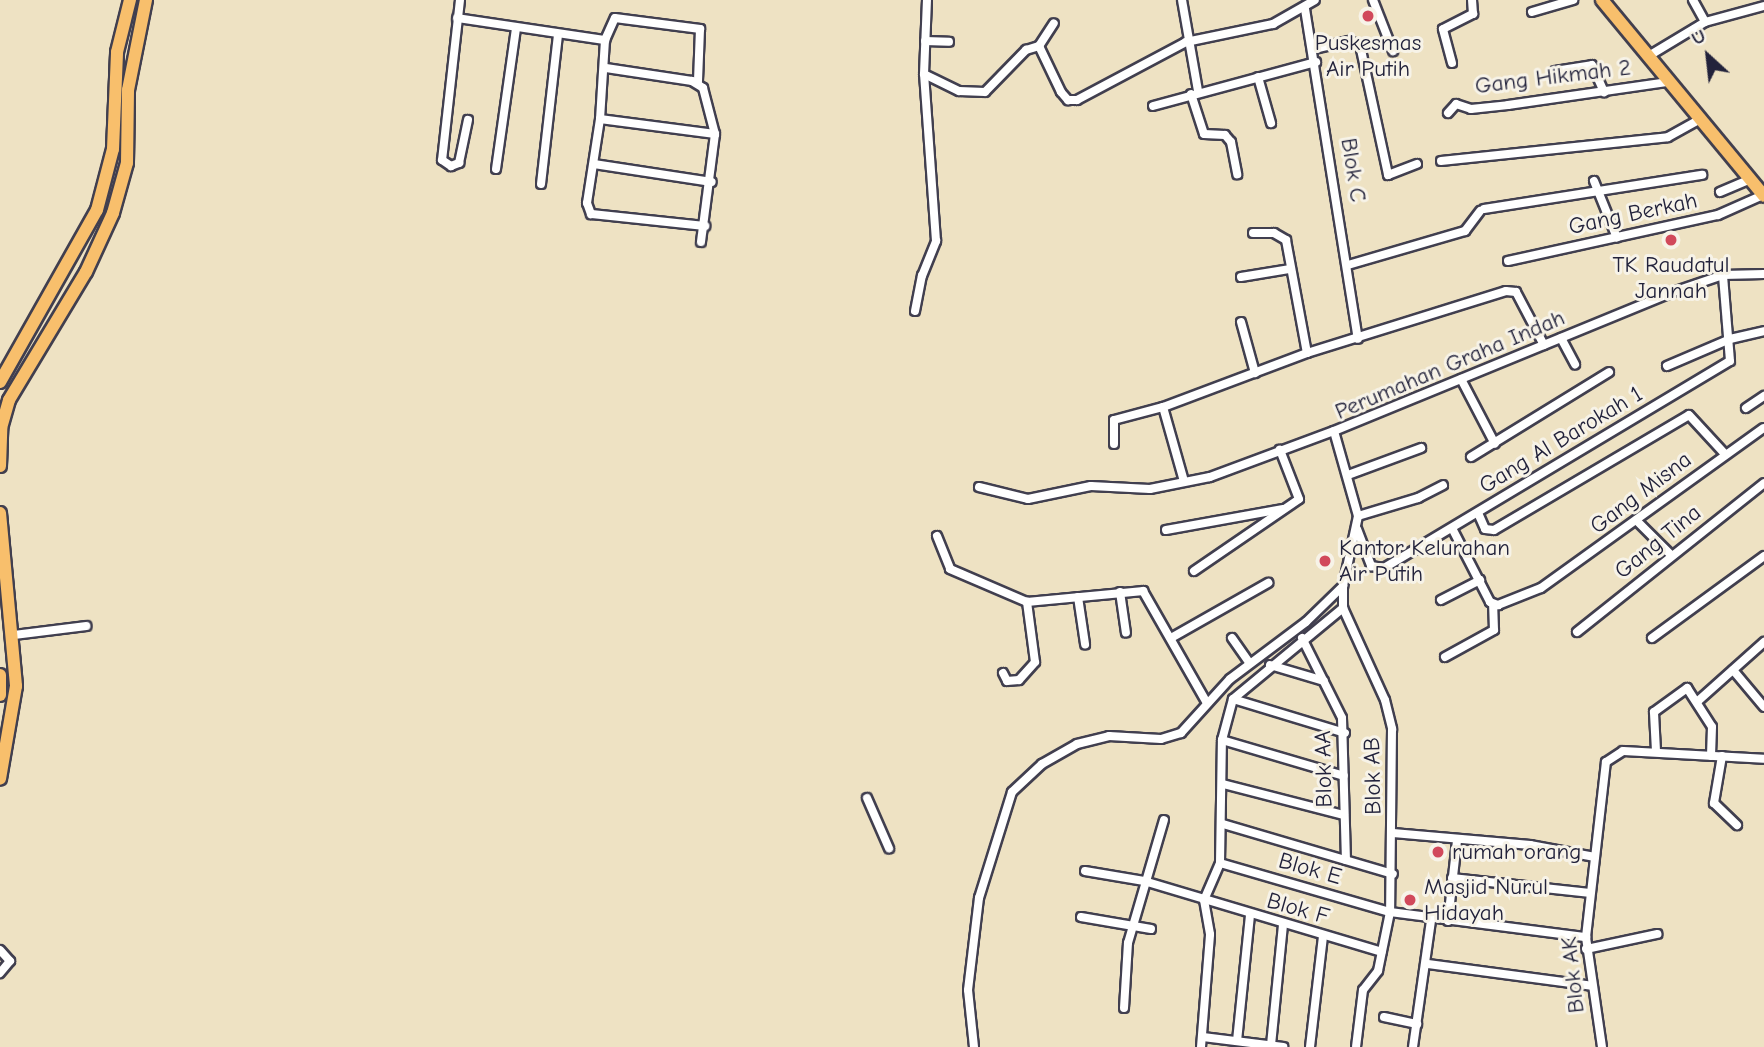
<!DOCTYPE html>
<style>
body{margin:0}
#map{position:relative;width:1764px;height:1047px;overflow:hidden;background:#eee2c3;font-family:"Comic Neue",sans-serif}
div>[style]{position:absolute}
.roads{filter:drop-shadow(2px 0 #413f4f) drop-shadow(-2px 0 #413f4f) drop-shadow(0 2px #413f4f) drop-shadow(0 -2px #413f4f)}
.street>*{height:8px;margin:-4px;padding:0 4px;transform-origin:4px;border-radius:4px;background:#fff}
.primary>*{height:12px;margin:-6px;padding:0 6px;transform-origin:6px;border-radius:6px;background:#f8bf6c}
.dots>*{width:19px;height:19px;translate:-50% -50%;box-sizing:border-box;border:4px solid #f7f3e8;border-radius:50%}
span{translate:-50% -50%;white-space:nowrap;text-align:center;line-height:1.15;-webkit-text-stroke:6px #f7f3e8;paint-order:stroke}
.poi-label{font-size:23px;color:#22223b}
.left{translate:0 -50%;text-align:left}
.street-label{font-size:23px;color:#22223b}
.north{position:absolute;left:1673px;top:21px;width:70px;height:70px;-webkit-text-stroke:5px #f7f3e8;paint-order:stroke;rotate:333deg;font-size:19px;font-weight:700;line-height:28px;text-align:center;color:#22223b}
.north::after{content:'';display:block;margin:auto;width:24px;height:32px;background:#22223b;clip-path:polygon(50% 0,100% 100%,50% 72%,0 100%)}
</style>
<div id="map">
<div class="roads">
<div class="street">
<i style="left:460px;top:0;width:161px;rotate:96.4deg"></i>
<i style="left:442px;top:160px;width:11px;rotate:34deg"></i>
<i style="left:451px;top:166px;width:9px;rotate:-21deg"></i>
<i style="left:459px;top:163px;width:44px;rotate:-78.2deg"></i>
<i style="left:1182px;top:0;width:92px;rotate:80deg"></i>
<i style="left:1373px;top:0;width:55px;rotate:68.6deg"></i>
<i style="left:1693px;top:0;width:25px;rotate:61deg"></i>
<i style="left:1305px;top:9px;width:334px;rotate:80.9deg"></i>
<i style="left:1532px;top:12px;width:43px;rotate:-16.3deg"></i>
<i style="left:457px;top:18px;width:150px;rotate:8.5deg"></i>
<i style="left:605px;top:40px;width:79px;rotate:93.6deg"></i>
<i style="left:600px;top:119px;width:85px;rotate:98.8deg"></i>
<i style="left:587px;top:203px;width:12px;rotate:70deg"></i>
<i style="left:591px;top:214px;width:115px;rotate:6deg"></i>
<i style="left:605px;top:40px;width:24px;rotate:-66deg"></i>
<i style="left:615px;top:18px;width:86px;rotate:7.4deg"></i>
<i style="left:700px;top:29px;width:53px;rotate:92.2deg"></i>
<i style="left:925px;top:41px;width:24px;rotate:2deg"></i>
<i style="left:1039px;top:46px;width:27px;rotate:-57deg"></i>
<i style="left:1314px;top:49px;width:36px;rotate:-13deg"></i>
<i style="left:1349px;top:41px;width:12px;rotate:20deg"></i>
<i style="left:1360px;top:45px;width:133px;rotate:77.8deg"></i>
<i style="left:1388px;top:175px;width:31px;rotate:-21deg"></i>
<i style="left:1647px;top:57px;width:68px;rotate:-31.1deg"></i>
<i style="left:1705px;top:22px;width:61px;rotate:-15.2deg"></i>
<i style="left:1452px;top:63px;width:35px;rotate:-105deg"></i>
<i style="left:1443px;top:29px;width:34px;rotate:-27deg"></i>
<i style="left:1473px;top:14px;width:14px;rotate:-94deg"></i>
<i style="left:606px;top:68px;width:87px;rotate:8.6deg"></i>
<i style="left:692px;top:81px;width:13px;rotate:32deg"></i>
<i style="left:703px;top:88px;width:48px;rotate:75.4deg"></i>
<i style="left:715px;top:134px;width:109px;rotate:97.4deg"></i>
<i style="left:1555px;top:71px;width:37px;rotate:-9deg"></i>
<i style="left:1592px;top:65px;width:30px;rotate:66deg"></i>
<i style="left:924px;top:74px;width:39px;rotate:26deg"></i>
<i style="left:959px;top:91px;width:26px;rotate:2deg"></i>
<i style="left:985px;top:92px;width:59px;rotate:-45.7deg"></i>
<i style="left:1026px;top:50px;width:14px;rotate:-17deg"></i>
<i style="left:1039px;top:46px;width:51px;rotate:64.4deg"></i>
<i style="left:1061px;top:92px;width:11px;rotate:49deg"></i>
<i style="left:1068px;top:100px;width:9px"></i>
<i style="left:1077px;top:100px;width:123px;rotate:-28deg"></i>
<i style="left:1186px;top:42px;width:89px;rotate:-11.7deg"></i>
<i style="left:1273px;top:24px;width:48px;rotate:-29.7deg"></i>
<i style="left:1258px;top:77px;width:48px;rotate:74.2deg"></i>
<i style="left:1191px;top:94px;width:42px;rotate:72deg"></i>
<i style="left:1204px;top:134px;width:21px;rotate:3deg"></i>
<i style="left:1225px;top:135px;width:9px;rotate:49deg"></i>
<i style="left:1231px;top:142px;width:33px;rotate:79deg"></i>
<i style="left:1153px;top:106px;width:169px;rotate:-15.1deg"></i>
<i style="left:1448px;top:113px;width:12px;rotate:-48deg"></i>
<i style="left:1456px;top:104px;width:16px;rotate:18deg"></i>
<i style="left:1471px;top:109px;width:37px;rotate:-6deg"></i>
<i style="left:1508px;top:105px;width:162px;rotate:-8.2deg"></i>
<i style="left:600px;top:119px;width:116px;rotate:7.4deg"></i>
<i style="left:1441px;top:161px;width:228px;rotate:-6deg"></i>
<i style="left:1668px;top:137px;width:35px;rotate:-29deg"></i>
<i style="left:594px;top:164px;width:119px;rotate:8.7deg"></i>
<i style="left:496px;top:169px;width:142px;rotate:-81.9deg"></i>
<i style="left:1594px;top:181px;width:61px;rotate:68deg"></i>
<i style="left:541px;top:184px;width:151px;rotate:-83.5deg"></i>
<i style="left:1720px;top:192px;width:34px;rotate:-23deg"></i>
<i style="left:1484px;top:209px;width:221px;rotate:-8.9deg"></i>
<i style="left:1253px;top:233px;width:21px"></i>
<i style="left:1274px;top:233px;width:14px;rotate:30deg"></i>
<i style="left:1286px;top:240px;width:115px;rotate:79.5deg"></i>
<i style="left:1508px;top:261px;width:215px;rotate:-12.4deg"></i>
<i style="left:1718px;top:215px;width:49px;rotate:-24deg"></i>
<i style="left:1348px;top:265px;width:122px;rotate:-16.2deg"></i>
<i style="left:1465px;top:231px;width:25px;rotate:-53deg"></i>
<i style="left:1241px;top:277px;width:50px;rotate:-9.3deg"></i>
<i style="left:915px;top:311px;width:36px;rotate:-79deg"></i>
<i style="left:922px;top:276px;width:38px;rotate:-68deg"></i>
<i style="left:936px;top:241px;width:167px;rotate:-94.1deg"></i>
<i style="left:924px;top:74px;width:74px;rotate:-87.7deg"></i>
<i style="left:1241px;top:322px;width:53px;rotate:74.6deg"></i>
<i style="left:1561px;top:338px;width:30px;rotate:62deg"></i>
<i style="left:1667px;top:366px;width:69px;rotate:-23.2deg"></i>
<i style="left:1730px;top:339px;width:35px;rotate:-13deg"></i>
<i style="left:1461px;top:379px;width:73px;rotate:62.4deg"></i>
<i style="left:1163px;top:407px;width:77px;rotate:74.2deg"></i>
<i style="left:1746px;top:408px;width:22px;rotate:-34deg"></i>
<i style="left:1114px;top:444px;width:24px;rotate:-90deg"></i>
<i style="left:1114px;top:420px;width:51px;rotate:-14.9deg"></i>
<i style="left:1163px;top:407px;width:154px;rotate:-20.6deg"></i>
<i style="left:1307px;top:353px;width:208px;rotate:-17.3deg"></i>
<i style="left:1506px;top:291px;width:10px;rotate:6deg"></i>
<i style="left:1516px;top:292px;width:60px;rotate:62.2deg"></i>
<i style="left:1471px;top:457px;width:162px;rotate:-31.6deg"></i>
<i style="left:1348px;top:475px;width:78px;rotate:-20.3deg"></i>
<i style="left:979px;top:487px;width:50px;rotate:13.8deg"></i>
<i style="left:1028px;top:499px;width:64px;rotate:-11.7deg"></i>
<i style="left:1091px;top:486px;width:59px;rotate:2.9deg"></i>
<i style="left:1150px;top:489px;width:61px;rotate:-11.3deg"></i>
<i style="left:1210px;top:477px;width:132px;rotate:-20.4deg"></i>
<i style="left:1478px;top:513px;width:17px;rotate:66deg"></i>
<i style="left:1485px;top:529px;width:9px;rotate:6deg"></i>
<i style="left:1494px;top:530px;width:226px;rotate:-30.5deg"></i>
<i style="left:1689px;top:415px;width:53px;rotate:47.3deg"></i>
<i style="left:1358px;top:516px;width:63px;rotate:-16.7deg"></i>
<i style="left:1418px;top:498px;width:28px;rotate:-27deg"></i>
<i style="left:1636px;top:520px;width:49px;rotate:45deg"></i>
<i style="left:1357px;top:529px;width:40px;rotate:69deg"></i>
<i style="left:1371px;top:566px;width:13px;rotate:9deg"></i>
<i style="left:1384px;top:568px;width:403px;rotate:-30.9deg"></i>
<i style="left:1730px;top:361px;width:86px;rotate:-94.7deg"></i>
<i style="left:1166px;top:530px;width:119px;rotate:-10.2deg"></i>
<i style="left:1453px;top:530px;width:81px;rotate:62.8deg"></i>
<i style="left:1490px;top:602px;width:9px;rotate:21deg"></i>
<i style="left:1498px;top:605px;width:46px;rotate:-21.6deg"></i>
<i style="left:1541px;top:588px;width:274px;rotate:-35.7deg"></i>
<i style="left:937px;top:536px;width:35px;rotate:68deg"></i>
<i style="left:950px;top:569px;width:84px;rotate:23.2deg"></i>
<i style="left:1194px;top:571px;width:127px;rotate:-34.4deg"></i>
<i style="left:1299px;top:499px;width:53px;rotate:-111.2deg"></i>
<i style="left:1120px;top:592px;width:41px;rotate:81.7deg"></i>
<i style="left:1078px;top:597px;width:48px;rotate:81.5deg"></i>
<i style="left:1441px;top:600px;width:44px;rotate:-27.1deg"></i>
<i style="left:1343px;top:608px;width:101px;rotate:65.5deg"></i>
<i style="left:1385px;top:700px;width:30px;rotate:76deg"></i>
<i style="left:1392px;top:729px;width:183px;rotate:90.6deg"></i>
<i style="left:1390px;top:912px;width:60px;rotate:101.5deg"></i>
<i style="left:1378px;top:971px;width:24px;rotate:128deg"></i>
<i style="left:1363px;top:990px;width:57px;rotate:97deg"></i>
<i style="left:1577px;top:632px;width:239px;rotate:-38.5deg"></i>
<i style="left:14px;top:635px;width:73px;rotate:-7.1deg"></i>
<i style="left:1171px;top:638px;width:112px;rotate:-29.6deg"></i>
<i style="left:1232px;top:638px;width:29px;rotate:55deg"></i>
<i style="left:1302px;top:638px;width:89px;rotate:63.4deg"></i>
<i style="left:1342px;top:718px;width:142px;rotate:88.4deg"></i>
<i style="left:1652px;top:638px;width:139px;rotate:-36.2deg"></i>
<i style="left:1445px;top:657px;width:56px;rotate:-28.9deg"></i>
<i style="left:1494px;top:630px;width:25px;rotate:-92deg"></i>
<i style="left:1270px;top:665px;width:56px;rotate:16.5deg"></i>
<i style="left:1733px;top:670px;width:48px;rotate:50deg"></i>
<i style="left:1003px;top:673px;width:9px;rotate:63deg"></i>
<i style="left:1007px;top:681px;width:12px;rotate:-5deg"></i>
<i style="left:1019px;top:680px;width:24px;rotate:-48deg"></i>
<i style="left:1035px;top:662px;width:61px;rotate:-97.6deg"></i>
<i style="left:1027px;top:602px;width:117px;rotate:-5.4deg"></i>
<i style="left:1143px;top:591px;width:129px;rotate:60.3deg"></i>
<i style="left:1233px;top:699px;width:117px;rotate:16.9deg"></i>
<i style="left:1698px;top:701px;width:89px;rotate:-41.8deg"></i>
<i style="left:1222px;top:740px;width:127px;rotate:16.4deg"></i>
<i style="left:1656px;top:751px;width:39px;rotate:-93deg"></i>
<i style="left:1654px;top:712px;width:41px;rotate:-36deg"></i>
<i style="left:1687px;top:688px;width:46px;rotate:57.3deg"></i>
<i style="left:1712px;top:727px;width:29px;rotate:92deg"></i>
<i style="left:1722px;top:756px;width:48px;rotate:99.7deg"></i>
<i style="left:1714px;top:803px;width:32px;rotate:44deg"></i>
<i style="left:1223px;top:784px;width:125px;rotate:14.4deg"></i>
<i style="left:867px;top:798px;width:55px;rotate:66.3deg"></i>
<i style="left:1223px;top:824px;width:177px;rotate:16.4deg"></i>
<i style="left:1393px;top:833px;width:138px;rotate:5deg"></i>
<i style="left:1530px;top:845px;width:66px;rotate:10.5deg"></i>
<i style="left:1220px;top:863px;width:177px;rotate:16.1deg"></i>
<i style="left:1390px;top:912px;width:198px;rotate:7.3deg"></i>
<i style="left:1085px;top:871px;width:60px;rotate:9.6deg"></i>
<i style="left:1144px;top:881px;width:248px;rotate:16.6deg"></i>
<i style="left:1452px;top:878px;width:138px;rotate:6.2deg"></i>
<i style="left:1204px;top:900px;width:40px;rotate:-66.6deg"></i>
<i style="left:1220px;top:863px;width:123px;rotate:-89.1deg"></i>
<i style="left:1222px;top:740px;width:42px;rotate:-75deg"></i>
<i style="left:1233px;top:699px;width:143px;rotate:-39.6deg"></i>
<i style="left:1343px;top:608px;width:22px;rotate:-90deg"></i>
<i style="left:1343px;top:586px;width:72px;rotate:-77.9deg"></i>
<i style="left:1358px;top:516px;width:88px;rotate:-105.8deg"></i>
<i style="left:1334px;top:431px;width:363px;rotate:-22.3deg"></i>
<i style="left:1670px;top:293px;width:56px;rotate:-18.8deg"></i>
<i style="left:1723px;top:275px;width:41px;rotate:-1.4deg"></i>
<i style="left:1081px;top:917px;width:71px;rotate:9.7deg"></i>
<i style="left:1448px;top:921px;width:81px;rotate:-83.6deg"></i>
<i style="left:1586px;top:949px;width:73px;rotate:-11.9deg"></i>
<i style="left:0;top:950px;width:15px;rotate:48deg"></i>
<i style="left:10px;top:961px;width:16px;rotate:130deg"></i>
<i style="left:1428px;top:964px;width:165px;rotate:7.6deg"></i>
<i style="left:1124px;top:1008px;width:65px;rotate:-86.5deg"></i>
<i style="left:1128px;top:943px;width:128px;rotate:-73.7deg"></i>
<i style="left:1384px;top:1017px;width:34px;rotate:12deg"></i>
<i style="left:1203px;top:1037px;width:81px;rotate:7.1deg"></i>
<i style="left:1237px;top:1041px;width:127px;rotate:-84.1deg"></i>
<i style="left:1271px;top:1045px;width:121px;rotate:-84.3deg"></i>
<i style="left:974px;top:1047px;width:57px;rotate:-96deg"></i>
<i style="left:968px;top:990px;width:93px;rotate:-83.2deg"></i>
<i style="left:979px;top:898px;width:111px;rotate:-72.7deg"></i>
<i style="left:1012px;top:792px;width:41px;rotate:-43deg"></i>
<i style="left:1042px;top:764px;width:40px;rotate:-29.7deg"></i>
<i style="left:1077px;top:744px;width:33px;rotate:-14deg"></i>
<i style="left:1109px;top:736px;width:52px;rotate:3.3deg"></i>
<i style="left:1161px;top:739px;width:21px;rotate:-17deg"></i>
<i style="left:1181px;top:733px;width:73px;rotate:-47.8deg"></i>
<i style="left:1230px;top:679px;width:95px;rotate:-36.9deg"></i>
<i style="left:1306px;top:622px;width:52px;rotate:-44.2deg"></i>
<i style="left:1201px;top:1047px;width:113px;rotate:-85.4deg"></i>
<i style="left:1210px;top:934px;width:35px;rotate:-100deg"></i>
<i style="left:1310px;top:1047px;width:112px;rotate:-83.3deg"></i>
<i style="left:1413px;top:1047px;width:128px;rotate:-81.9deg"></i>
<i style="left:1602px;top:1047px;width:111px;rotate:-98.3deg"></i>
<i style="left:1586px;top:937px;width:176px;rotate:-83.5deg"></i>
<i style="left:1606px;top:762px;width:20px;rotate:-33deg"></i>
<i style="left:1623px;top:751px;width:141px;rotate:3.2deg"></i>
</div>
<div class="primary">
<i style="left:1602px;top:0;width:254px;rotate:50.4deg"></i>
<i style="left:0;top:382px;width:197px;rotate:-60.6deg"></i>
<i style="left:97px;top:210px;width:63px;rotate:-75.3deg"></i>
<i style="left:113px;top:149px;width:97px;rotate:-87.6deg"></i>
<i style="left:117px;top:52px;width:54px;rotate:-76deg"></i>
<i style="left:0;top:466px;width:38px;rotate:-88deg"></i>
<i style="left:1px;top:428px;width:29px;rotate:-74deg"></i>
<i style="left:9px;top:400px;width:149px;rotate:-59deg"></i>
<i style="left:86px;top:272px;width:65px;rotate:-65.4deg"></i>
<i style="left:113px;top:213px;width:52px;rotate:-74.4deg"></i>
<i style="left:127px;top:163px;width:73px;rotate:-89.2deg"></i>
<i style="left:128px;top:90px;width:92px;rotate:-78.7deg"></i>
<i style="left:0;top:513px;width:174px;rotate:84.7deg"></i>
<i style="left:16px;top:686px;width:94px;rotate:99.8deg"></i>
<i style="left:0;top:675px;width:20px;rotate:90deg"></i>
</div>
</div>
<div class="dots">
<i style="left:1368px;top:16px;background:#d1495b"></i>
<i style="left:1671px;top:240px;background:#d1495b"></i>
<i style="left:1325px;top:561px;background:#d1495b"></i>
<i style="left:1438px;top:852px;background:#d1495b"></i>
<i style="left:1410px;top:900px;background:#d1495b"></i>
</div>
<div class="poi-label">
<span style="left:1368px;top:56px">Puskesmas<br>Air Putih</span>
<span style="left:1671px;top:278px">TK Raudatul<br>Jannah</span>
<span class="left" style="left:1339px;top:561px">Kantor Kelurahan<br>Air Putih</span>
<span class="left" style="left:1452px;top:852px">rumah orang</span>
<span class="left" style="left:1424px;top:900px">Masjid Nurul<br>Hidayah</span>
</div>
<div class="street-label">
<span style="left:1553px;top:77px;rotate:-7deg">Gang Hikmah 2</span>
<span style="left:1353px;top:170px;rotate:81deg">Blok C</span>
<span style="left:1633px;top:214px;rotate:-12deg">Gang Berkah</span>
<span style="left:1450px;top:365px;rotate:-23deg">Perumahan Graha Indah</span>
<span style="left:1561px;top:440px;rotate:-31deg">Gang Al Barokah 1</span>
<span style="left:1641px;top:493px;rotate:-37deg">Gang Misna</span>
<span style="left:1658px;top:542px;rotate:-39deg">Gang Tina</span>
<span style="left:1324px;top:769px;rotate:-91deg">Blok AA</span>
<span style="left:1373px;top:776px;rotate:-91deg">Blok AB</span>
<span style="left:1310px;top:869px;rotate:16deg">Blok E</span>
<span style="left:1298px;top:909px;rotate:16deg">Blok F</span>
<span style="left:1573px;top:975px;rotate:-96deg">Blok AK</span>
</div>
<div class="north">U</div>
</div>
